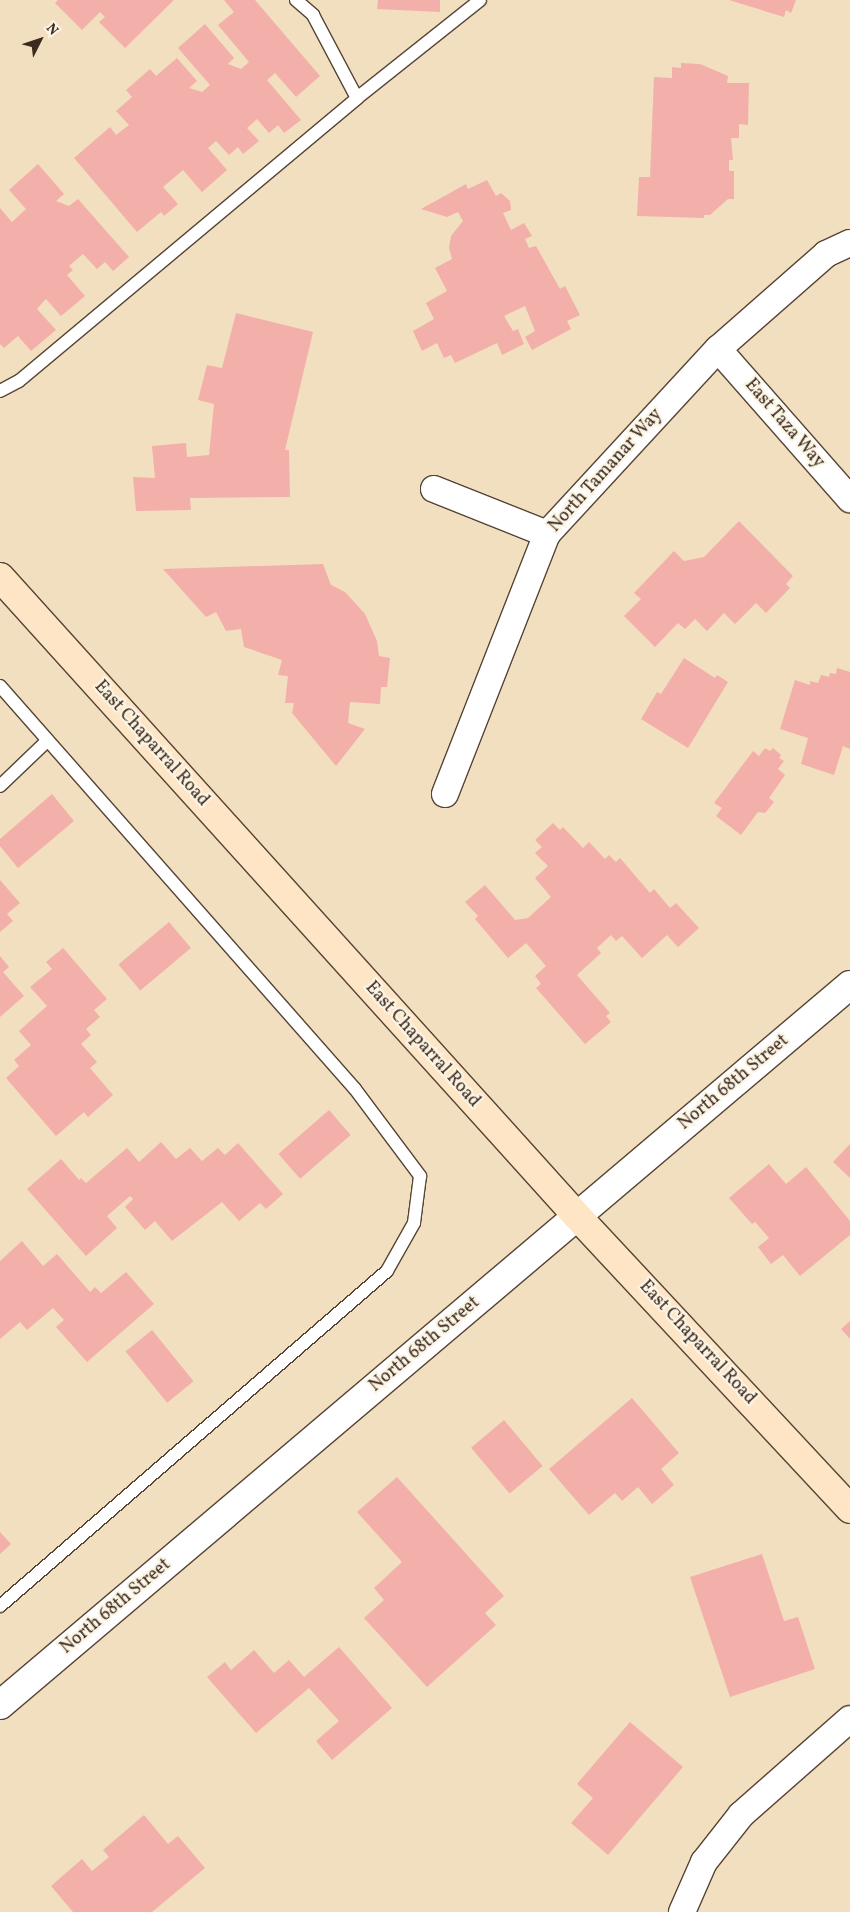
<!DOCTYPE html>
<style>
body{margin:0}
#map{position:relative;width:850px;height:1912px;overflow:hidden;background:#f2dfc0;font-family:Vollkorn,serif}
div>[style]{position:absolute}
.building>*{inset:0;background:#f3afa9;transform-origin:0 0}
.roads{filter:drop-shadow(1px 0 #564536) drop-shadow(-1px 0 #564536) drop-shadow(0 1px #564536) drop-shadow(0 -1px #564536)}
.service>*{height:12px;margin:-6px;padding:0 6px;transform-origin:6px;border-radius:6px;background:#fff}
.minor>*{height:26px;margin:-13px;padding:0 13px;transform-origin:13px;border-radius:13px;background:#fff}
.tertiary>*{height:28px;margin:-14px;padding:0 14px;transform-origin:14px;border-radius:14px;background:#fff}
.secondary>*{height:28px;margin:-14px;padding:0 14px;transform-origin:14px;border-radius:14px;background:#fde5c5}
span{translate:-50% -50%;white-space:nowrap;text-align:center;line-height:1.15;-webkit-text-stroke:4.5px #fcf5e5;paint-order:stroke}
.street-label{font-size:18px;color:#3b2a1e}
.north{position:absolute;left:15px;top:15px;width:50px;height:50px;-webkit-text-stroke:4px #fcf5e5;paint-order:stroke;rotate:49deg;font-size:14px;font-weight:700;line-height:20px;text-align:center;color:#3b2a1e}
.north::after{content:'';display:block;margin:auto;width:18px;height:22px;background:#3b2a1e;clip-path:polygon(50% 0,100% 100%,50% 72%,0 100%)}
</style>
<div id="map">
<div class="building">
<i style="clip-path:polygon(58px 0,174px 0,125px 48px,99px 22px,105px 17px,100px 12px,82px 30px,55px 3px)"></i>
<i style="clip-path:polygon(224px 0,255px 0,320px 76px,296px 97px,275px 73px,267px 80px,301px 120px,284px 133px,278px 125px,269px 133px,257px 119px,247px 128px,259px 141px,243px 154px,238px 147px,229px 155px,216px 141px,208px 148px,227px 170px,202px 192px,183px 170px,163px 187px,178px 204px,164px 216px,161px 212px,137px 232px,74px 158px,110px 127px,116px 135px,129px 125px,116px 111px,132px 97px,126px 90px,150px 69px,156px 76px,177px 58px,197px 81px,189px 88px,202px 92px,210px 85px,178px 48px,205px 24px,234px 58px,228px 64px,241px 69px,249px 62px,218px 25px,234px 12px)"></i>
<i style="clip-path:polygon(378px 0,440px 0,440px 12px,377px 9px)"></i>
<i style="clip-path:polygon(729px 0,796px 0,791px 13px,786px 10px,784px 17px)"></i>
<i style="clip-path:polygon(681px 63px,700px 64px,728px 76px,727px 83px,749px 83px,748px 125px,739px 124px,739px 138px,731px 138px,733px 160px,729px 160px,729px 171px,734px 171px,734px 199px,728px 199px,710px 215px,704px 215px,704px 218px,637px 216px,639px 177px,650px 177px,654px 77px,672px 78px,672px 67px,681px 68px)"></i>
<i style="clip-path:polygon(38px 164px,64px 194px,56px 201px,69px 206px,78px 199px,129px 257px,113px 271px,105px 262px,97px 269px,83px 254px,69px 266px,73px 270px,67px 275px,85px 296px,61px 316px,46px 299px,43px 302px,37px 309px,56px 330px,31px 351px,18px 336px,4px 348px,0 344px,0 208px,12px 222px,26px 209px,9px 190px)"></i>
<i style="clip-path:polygon(487px 180px,496px 196px,501px 193px,510px 201px,511px 210px,503px 213px,511px 230px,524px 223px,532px 236px,525px 239px,529px 248px,536px 246px,560px 289px,565px 286px,580px 315px,567px 321px,571px 329px,532px 350px,525px 337px,535px 331px,525px 306px,504px 316px,513px 331px,518px 329px,524px 344px,502px 355px,497px 343px,455px 363px,451px 355px,444px 358px,437px 343px,422px 351px,413px 331px,434px 319px,426px 303px,447px 291px,435px 268px,452px 259px,449px 248px,451px 236px,463px 221px,458px 212px,447px 217px,421px 209px,466px 184px,468px 189px)"></i>
<i style="clip-path:polygon(236px 313px,313px 332px,285px 450px,289px 450px,290px 497px,190px 498px,191px 510px,136px 511px,133px 477px,155px 478px,152px 446px,186px 443px,187px 457px,209px 455px,214px 404px,198px 400px,207px 365px,222px 368px)"></i>
<i style="clip-path:polygon(739px 521px,793px 576px,786px 584px,790px 588px,766px 613px,756px 603px,735px 624px,724px 613px,707px 631px,695px 619px,685px 629px,678px 623px,655px 647px,624px 616px,641px 599px,634px 593px,674px 551px,684px 561px,704px 557px)"></i>
<i style="clip-path:polygon(323px 564px,331px 585px,345px 592px,365px 614px,377px 641px,379px 656px,390px 658px,387px 687px,381px 687px,380px 704px,350px 702px,348px 723px,365px 729px,336px 766px,292px 713px,294px 703px,285px 703px,288px 676px,278px 675px,282px 660px,244px 647px,241px 629px,226px 631px,216px 612px,206px 617px,163px 569px)"></i>
<i style="clip-path:polygon(684px 658px,715px 678px,717px 675px,728px 682px,688px 748px,641px 719px,657px 692px,661px 694px)"></i>
<i style="clip-path:polygon(837px 668px,850px 672px,850px 749px,843px 746px,834px 775px,801px 764px,808px 738px,780px 729px,795px 680px,810px 685px,810px 681px,818px 683px,821px 675px,829px 677px,830px 673px,836px 674px)"></i>
<i style="clip-path:polygon(765px 748px,770px 751px,773px 748px,781px 755px,779px 758px,784px 761px,778px 769px,785px 775px,769px 798px,774px 802px,765px 813px,758px 812px,741px 835px,716px 816px,722px 808px,714px 803px,753px 751px,759px 756px)"></i>
<i style="clip-path:polygon(52px 794px,74px 821px,18px 868px,0 846px,0 839px)"></i>
<i style="clip-path:polygon(553px 823px,560px 830px,563px 827px,583px 848px,589px 842px,605px 859px,609px 855px,616px 862px,620px 858px,650px 893px,654px 889px,670px 908px,676px 903px,699px 928px,678px 947px,667px 935px,642px 958px,622px 936px,616px 941px,611px 935px,597px 948px,601px 953px,577px 975px,610px 1013px,606px 1016px,611px 1022px,585px 1044px,536px 988px,541px 984px,535px 976px,546px 966px,526px 943px,508px 958px,475px 919px,478px 916px,465px 902px,485px 885px,515px 920px,528px 918px,551px 897px,535px 878px,548px 866px,535px 853px,542px 847px,535px 840px)"></i>
<i style="clip-path:polygon(0 880px,20px 903px,7px 914px,13px 921px,0 932px)"></i>
<i style="left:169px;top:922px;width:34px;height:66px;rotate:50deg"></i>
<i style="clip-path:polygon(63px 948px,107px 999px,94px 1010px,100px 1017px,86px 1029px,91px 1035px,81px 1044px,97px 1062px,90px 1068px,113px 1095px,88px 1117px,84px 1112px,56px 1136px,6px 1078px,19px 1066px,14px 1060px,31px 1045px,19px 1031px,47px 1006px,30px 987px,52px 969px,46px 962px)"></i>
<i style="clip-path:polygon(0 956px,9px 967px,3px 972px,24px 996px,0 1017px)"></i>
<i style="left:329px;top:1110px;width:33px;height:67px;rotate:49deg"></i>
<i style="clip-path:polygon(161px 1142px,176px 1159px,190px 1148px,202px 1161px,218px 1148px,225px 1155px,238px 1143px,283px 1194px,266px 1209px,260px 1203px,239px 1221px,222px 1202px,172px 1241px,155px 1221px,145px 1230px,125px 1207px,133px 1199px,130px 1196px,107px 1216px,117px 1228px,86px 1256px,27px 1189px,61px 1159px,79px 1180px,81px 1178px,86px 1183px,127px 1148px,139px 1162px)"></i>
<i style="clip-path:polygon(850px 1144px,850px 1178px,833px 1162px)"></i>
<i style="clip-path:polygon(769px 1164px,786px 1184px,806px 1167px,850px 1221px,850px 1235px,800px 1276px,783px 1255px,771px 1264px,758px 1247px,769px 1238px,755px 1222px,752px 1224px,729px 1198px)"></i>
<i style="clip-path:polygon(22px 1241px,43px 1266px,57px 1254px,90px 1292px,95px 1287px,101px 1293px,126px 1272px,154px 1304px,87px 1362px,56px 1327px,64px 1320px,53px 1308px,27px 1330px,20px 1322px,0 1339px,0 1261px)"></i>
<i style="clip-path:polygon(850px 1321px,850px 1339px,841px 1329px)"></i>
<i style="left:152px;top:1330px;width:66px;height:34px;rotate:51deg"></i>
<i style="clip-path:polygon(632px 1398px,679px 1453px,661px 1469px,674px 1485px,652px 1504px,638px 1487px,622px 1501px,615px 1493px,589px 1515px,549px 1469px)"></i>
<i style="left:504px;top:1420px;width:60px;height:43px;rotate:50deg"></i>
<i style="clip-path:polygon(397px 1477px,504px 1596px,485px 1613px,496px 1625px,427px 1687px,364px 1618px,384px 1600px,374px 1588px,402px 1562px,357px 1512px)"></i>
<i style="clip-path:polygon(0 1532px,11px 1544px,0 1554px)"></i>
<i style="clip-path:polygon(762px 1554px,784px 1621px,798px 1617px,815px 1669px,730px 1697px,690px 1577px)"></i>
<i style="clip-path:polygon(339px 1647px,392px 1708px,332px 1760px,316px 1741px,339px 1721px,309px 1688px,256px 1733px,207px 1677px,225px 1662px,231px 1670px,254px 1650px,274px 1673px,289px 1660px,304px 1677px)"></i>
<i style="clip-path:polygon(630px 1722px,683px 1767px,608px 1855px,571px 1823px,593px 1798px,577px 1784px)"></i>
<i style="clip-path:polygon(144px 1815px,168px 1844px,178px 1836px,205px 1868px,152px 1912px,73px 1912px,51px 1886px,82px 1859px,92px 1871px,109px 1857px,103px 1850px)"></i>
</div>
<div class="roads">
<div class="service">
<i style="left:296px;top:0;width:23px;rotate:41deg"></i>
<i style="left:313px;top:15px;width:94px;rotate:62.1deg"></i>
<i style="left:0;top:391px;width:21px;rotate:-28deg"></i>
<i style="left:19px;top:381px;width:441px;rotate:-39.9deg"></i>
<i style="left:357px;top:98px;width:157px;rotate:-38.5deg"></i>
<i style="left:0;top:686px;width:537px;rotate:48.62deg"></i>
<i style="left:355px;top:1089px;width:109px;rotate:53.2deg"></i>
<i style="left:420px;top:1176px;width:47px;rotate:97.3deg"></i>
<i style="left:414px;top:1223px;width:55px;rotate:119.4deg"></i>
<i style="left:387px;top:1271px;width:512px;rotate:139.12deg"></i>
<i style="left:0;top:786px;width:66px;rotate:-43.8deg"></i>
</div>
<div class="minor">
<i style="left:718px;top:349px;width:200px;rotate:48.7deg"></i>
<i style="left:434px;top:489px;width:122px;rotate:21.7deg"></i>
<i style="left:445px;top:794px;width:279px;rotate:-68.6deg"></i>
<i style="left:547px;top:534px;width:252px;rotate:-47.3deg"></i>
<i style="left:718px;top:349px;width:144px;rotate:-41.3deg"></i>
<i style="left:826px;top:254px;width:26px;rotate:-25deg"></i>
<i style="left:682px;top:1912px;width:55px;rotate:-66.3deg"></i>
<i style="left:704px;top:1862px;width:60px;rotate:-51.8deg"></i>
<i style="left:741px;top:1815px;width:145px;rotate:-41.4deg"></i>
</div>
<div class="tertiary">
<i style="left:0;top:1705px;width:1114px;rotate:-40.27deg"></i>
</div>
<div class="secondary">
<i style="left:0;top:577px;width:860px;rotate:47.92deg"></i>
<i style="left:576px;top:1215px;width:402px;rotate:47deg"></i>
</div>
</div>
<div class="street-label">
<span style="left:784px;top:424px;rotate:49deg">East Taza Way</span>
<span style="left:606px;top:471px;rotate:-48deg">North Tamanar Way</span>
<span style="left:151px;top:744px;rotate:48deg">East Chaparral Road</span>
<span style="left:422px;top:1045px;rotate:48deg">East Chaparral Road</span>
<span style="left:734px;top:1083px;rotate:-40deg">North 68th Street</span>
<span style="left:697px;top:1343px;rotate:47deg">East Chaparral Road</span>
<span style="left:425px;top:1345px;rotate:-40deg">North 68th Street</span>
<span style="left:116px;top:1607px;rotate:-40deg">North 68th Street</span>
</div>
<div class="north">N</div>
</div>
